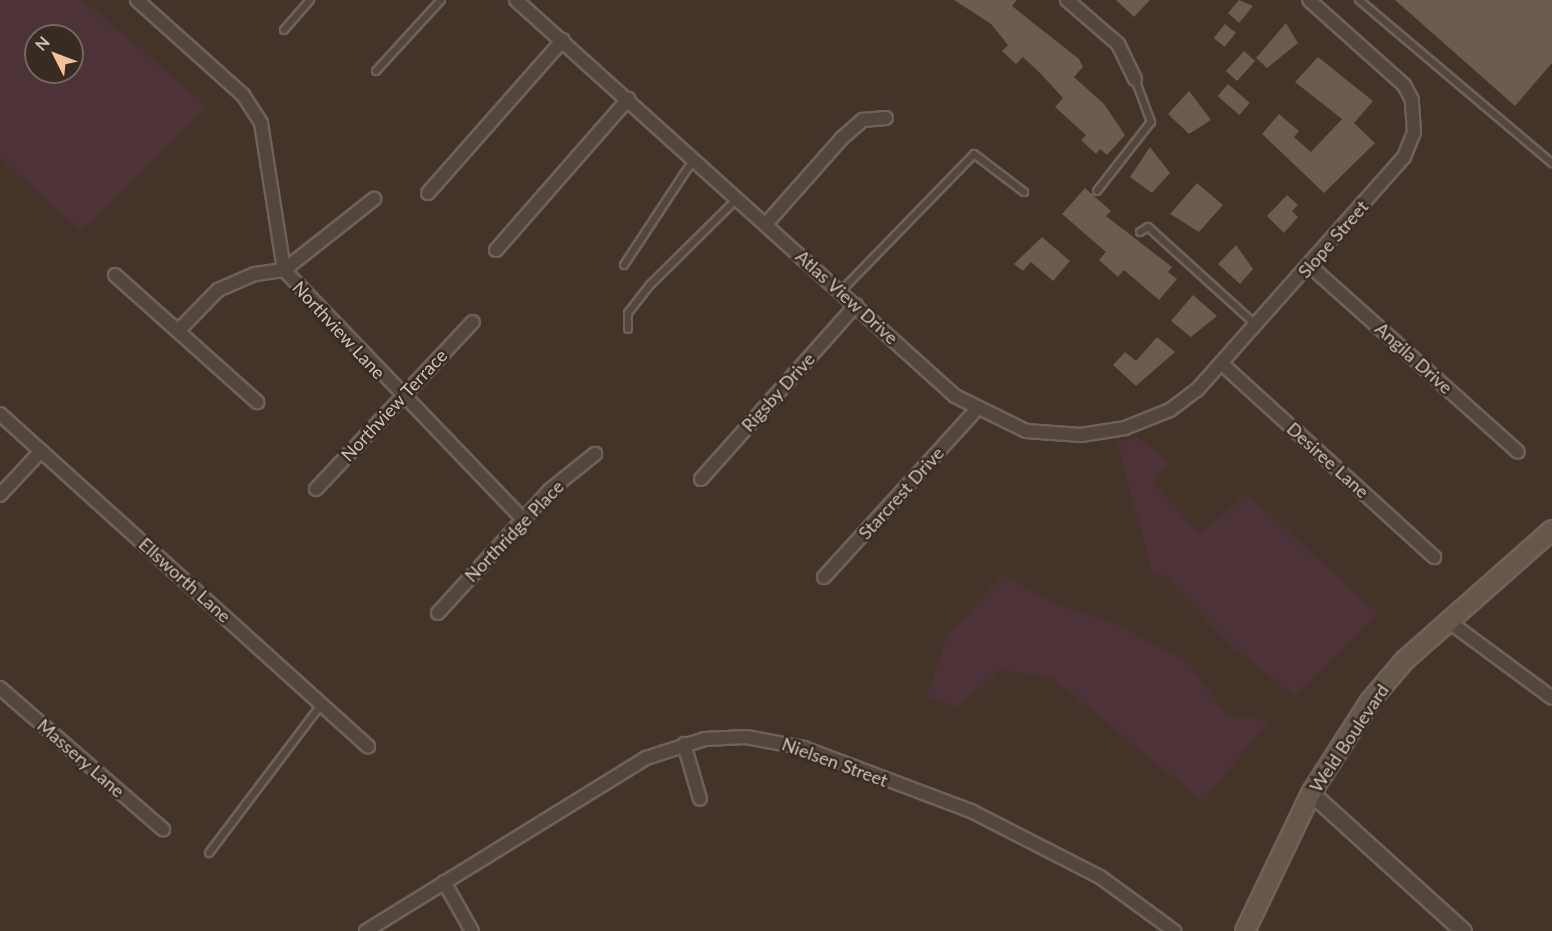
<!DOCTYPE html>
<style>
body{margin:0}
#map{position:relative;width:1552px;height:931px;overflow:hidden;background:#433329;font-family:Lato,sans-serif}
div>[style]{position:absolute}
.green>*{inset:0;background:#4d3237}
.building>*{inset:0;background:#6b5c4f;transform-origin:0 0}
.roads{filter:drop-shadow(2px 0 #6d6159) drop-shadow(-2px 0 #6d6159) drop-shadow(0 2px #6d6159) drop-shadow(0 -2px #6d6159)}
.service>*{height:6px;margin:-3px;padding:0 3px;transform-origin:3px;border-radius:3px;background:#53463d}
.minor>*{height:12px;margin:-6px;padding:0 6px;transform-origin:6px;border-radius:6px;background:#53463d}
.tertiary>*{height:15px;margin:-7.5px;padding:0 7.5px;transform-origin:7.5px;border-radius:7.5px;background:#53463d}
.secondary>*{height:18px;margin:-9px;padding:0 9px;transform-origin:9px;border-radius:9px;background:#66574b}
span{translate:-50% -50%;white-space:nowrap;text-align:center;line-height:1.15;-webkit-text-stroke:5px #382b22;paint-order:stroke}
.street-label{font-size:18px;color:#ccc3bb}
.north{position:absolute;left:24px;top:24px;width:60px;height:60px;box-sizing:border-box;background:#382b22;border:2px solid #73685f;border-radius:50%;rotate:312deg;font-size:16px;font-weight:700;line-height:24px;text-align:center;color:#ccc3bb}
.north::after{content:'';display:block;margin:auto;width:21px;height:27px;background:#f4c198;clip-path:polygon(50% 0,100% 100%,50% 72%,0 100%)}
</style>
<div id="map">
<div class="green">
<i style="clip-path:polygon(evenodd,0 0,83px 0,207px 106px,81px 231px,0 158px,0 0,36px 36px,72px 36px,72px 72px,36px 72px,36px 36px)"></i>
<i style="clip-path:polygon(1136px 436px,1170px 462px,1153px 483px,1200px 534px,1247px 493px,1378px 614px,1295px 696px,1230px 645px,1167px 578px,1152px 572px,1117px 443px)"></i>
<i style="clip-path:polygon(1004px 574px,1045px 599px,1119px 625px,1188px 663px,1228px 716px,1269px 720px,1203px 802px,1051px 677px,1000px 670px,958px 707px,926px 698px,948px 634px)"></i>
</div>
<div class="building">
<i style="clip-path:polygon(954px 0,1017px 0,1012px 6px,1079px 59px,1083px 67px,1074px 77px,1104px 104px,1125px 135px,1107px 155px,1100px 149px,1096px 154px,1081px 140px,1086px 135px,1055px 107px,1063px 98px,1041px 74px,1023px 57px,1016px 64px,1002px 51px,1008px 45px,991px 24px)"></i>
<i style="clip-path:polygon(1116px 0,1150px 0,1134px 17px)"></i>
<i style="clip-path:polygon(1239px 0,1253px 6px,1239px 23px,1228px 13px)"></i>
<i style="clip-path:polygon(1395px 0,1552px 0,1552px 63px,1515px 106px)"></i>
<i style="clip-path:polygon(1286px 23px,1298px 43px,1267px 68px,1256px 58px)"></i>
<i style="left:1225px;top:24px;width:14px;height:18px;rotate:39deg"></i>
<i style="left:1244px;top:51px;width:15px;height:27px;rotate:42deg"></i>
<i style="clip-path:polygon(1318px 57px,1373px 101px,1354px 123px,1375px 143px,1324px 193px,1262px 134px,1279px 114px,1299px 131px,1294px 137px,1311px 152px,1342px 119px,1295px 82px)"></i>
<i style="left:1228px;top:84px;width:29px;height:16px;rotate:41deg"></i>
<i style="clip-path:polygon(1189px 91px,1211px 120px,1189px 134px,1168px 114px)"></i>
<i style="clip-path:polygon(1150px 147px,1170px 173px,1152px 193px,1130px 177px)"></i>
<i style="clip-path:polygon(1197px 183px,1223px 205px,1199px 232px,1170px 214px)"></i>
<i style="clip-path:polygon(1085px 188px,1111px 211px,1106px 216px,1172px 267px,1168px 272px,1177px 279px,1159px 300px,1124px 270px,1118px 277px,1099px 260px,1106px 252px,1062px 214px)"></i>
<i style="clip-path:polygon(1287px 195px,1298px 205px,1292px 211px,1298px 217px,1284px 233px,1267px 216px)"></i>
<i style="clip-path:polygon(1042px 237px,1070px 261px,1053px 281px,1031px 262px,1023px 271px,1014px 264px)"></i>
<i style="clip-path:polygon(1236px 245px,1253px 269px,1240px 284px,1218px 264px)"></i>
<i style="clip-path:polygon(1193px 295px,1217px 316px,1191px 337px,1171px 321px)"></i>
<i style="clip-path:polygon(1157px 337px,1175px 352px,1136px 386px,1113px 365px,1125px 352px,1136px 361px)"></i>
</div>
<div class="roads">
<div class="service">
<i style="left:1359px;top:0;width:253px;rotate:40.2deg"></i>
<i style="left:284px;top:30px;width:40px;rotate:-49deg"></i>
<i style="left:376px;top:71px;width:96px;rotate:-47.5deg"></i>
<i style="left:1097px;top:191px;width:88px;rotate:-52deg"></i>
<i style="left:1151px;top:122px;width:46px;rotate:-110.4deg"></i>
<i style="left:1140px;top:232px;width:9px;rotate:-32deg"></i>
<i style="left:1148px;top:227px;width:146px;rotate:42.2deg"></i>
<i style="left:624px;top:265px;width:127px;rotate:-56.6deg"></i>
<i style="left:841px;top:291px;width:191px;rotate:-45.8deg"></i>
<i style="left:974px;top:154px;width:63px;rotate:37.2deg"></i>
<i style="left:628px;top:329px;width:16px;rotate:-90deg"></i>
<i style="left:628px;top:313px;width:36px;rotate:-52deg"></i>
<i style="left:650px;top:285px;width:122px;rotate:-44.7deg"></i>
<i style="left:209px;top:853px;width:186px;rotate:-52.9deg"></i>
</div>
<div class="minor">
<i style="left:137px;top:0;width:142px;rotate:41.9deg"></i>
<i style="left:243px;top:95px;width:33px;rotate:57deg"></i>
<i style="left:261px;top:123px;width:149px;rotate:81.1deg"></i>
<i style="left:284px;top:270px;width:344px;rotate:46.2deg"></i>
<i style="left:516px;top:0;width:591px;rotate:42.05deg"></i>
<i style="left:955px;top:396px;width:79px;rotate:26.2deg"></i>
<i style="left:1026px;top:431px;width:55px;rotate:4.2deg"></i>
<i style="left:1081px;top:435px;width:45px;rotate:-9deg"></i>
<i style="left:1125px;top:428px;width:48px;rotate:-21.8deg"></i>
<i style="left:1170px;top:410px;width:34px;rotate:-37deg"></i>
<i style="left:1197px;top:390px;width:312px;rotate:-48.4deg"></i>
<i style="left:1404px;top:157px;width:27px;rotate:-68deg"></i>
<i style="left:1414px;top:132px;width:32px;rotate:-94deg"></i>
<i style="left:1412px;top:100px;width:17px;rotate:-118deg"></i>
<i style="left:1404px;top:85px;width:127px;rotate:-138.2deg"></i>
<i style="left:1067px;top:0;width:67px;rotate:40.8deg"></i>
<i style="left:1118px;top:44px;width:39px;rotate:64deg"></i>
<i style="left:428px;top:193px;width:204px;rotate:-48.6deg"></i>
<i style="left:766px;top:224px;width:115px;rotate:-48.5deg"></i>
<i style="left:842px;top:138px;width:28px;rotate:-41deg"></i>
<i style="left:863px;top:120px;width:23px;rotate:-5deg"></i>
<i style="left:496px;top:250px;width:201px;rotate:-48.8deg"></i>
<i style="left:1309px;top:265px;width:280px;rotate:41.8deg"></i>
<i style="left:115px;top:275px;width:191px;rotate:41.8deg"></i>
<i style="left:178px;top:331px;width:57px;rotate:-45.7deg"></i>
<i style="left:218px;top:290px;width:40px;rotate:-23.4deg"></i>
<i style="left:255px;top:274px;width:29px;rotate:-8deg"></i>
<i style="left:284px;top:270px;width:115px;rotate:-38.3deg"></i>
<i style="left:1222px;top:364px;width:287px;rotate:42.3deg"></i>
<i style="left:0;top:414px;width:496px;rotate:42.1deg"></i>
<i style="left:701px;top:479px;width:233px;rotate:-48.3deg"></i>
<i style="left:316px;top:489px;width:229px;rotate:-46.8deg"></i>
<i style="left:0;top:495px;width:60px;rotate:-47deg"></i>
<i style="left:824px;top:577px;width:227px;rotate:-47.7deg"></i>
<i style="left:438px;top:613px;width:166px;rotate:-47.7deg"></i>
<i style="left:550px;top:490px;width:58px;rotate:-38.7deg"></i>
<i style="left:1448px;top:621px;width:129px;rotate:36.5deg"></i>
<i style="left:0;top:688px;width:216px;rotate:40.9deg"></i>
<i style="left:684px;top:744px;width:57px;rotate:73.8deg"></i>
<i style="left:444px;top:882px;width:56px;rotate:60.3deg"></i>
<i style="left:366px;top:931px;width:329px;rotate:-31.7deg"></i>
<i style="left:646px;top:758px;width:62px;rotate:-17.9deg"></i>
<i style="left:705px;top:739px;width:41px;rotate:-2.8deg"></i>
<i style="left:746px;top:737px;width:59px;rotate:10.7deg"></i>
<i style="left:804px;top:748px;width:181px;rotate:20.7deg"></i>
<i style="left:973px;top:812px;width:143px;rotate:27.1deg"></i>
<i style="left:1100px;top:877px;width:92px;rotate:36.1deg"></i>
</div>
<div class="tertiary">
<i style="left:1311px;top:793px;width:205px;rotate:42.2deg"></i>
</div>
<div class="secondary">
<i style="left:1245px;top:931px;width:153px;rotate:-64.4deg"></i>
<i style="left:1311px;top:793px;width:109px;rotate:-57.3deg"></i>
<i style="left:1370px;top:701px;width:54px;rotate:-49.5deg"></i>
<i style="left:1405px;top:660px;width:196px;rotate:-41.5deg"></i>
</div>
</div>
<div class="street-label">
<span style="left:1333px;top:239px;rotate:-49deg">Slope Street</span>
<span style="left:847px;top:297px;rotate:42deg">Atlas View Drive</span>
<span style="left:339px;top:330px;rotate:47deg">Northview Lane</span>
<span style="left:1414px;top:358px;rotate:42deg">Angila Drive</span>
<span style="left:778px;top:392px;rotate:-48deg">Rigsby Drive</span>
<span style="left:394px;top:405px;rotate:-47deg">Northview Terrace</span>
<span style="left:1328px;top:460px;rotate:42deg">Desiree Lane</span>
<span style="left:901px;top:493px;rotate:-48deg">Starcrest Drive</span>
<span style="left:514px;top:531px;rotate:-46deg">Northridge Place</span>
<span style="left:185px;top:580px;rotate:42deg">Ellsworth Lane</span>
<span style="left:1349px;top:738px;rotate:-56deg">Weld Boulevard</span>
<span style="left:81px;top:758px;rotate:41deg">Massery Lane</span>
<span style="left:835px;top:762px;rotate:20deg">Nielsen Street</span>
</div>
<div class="north">N</div>
</div>
